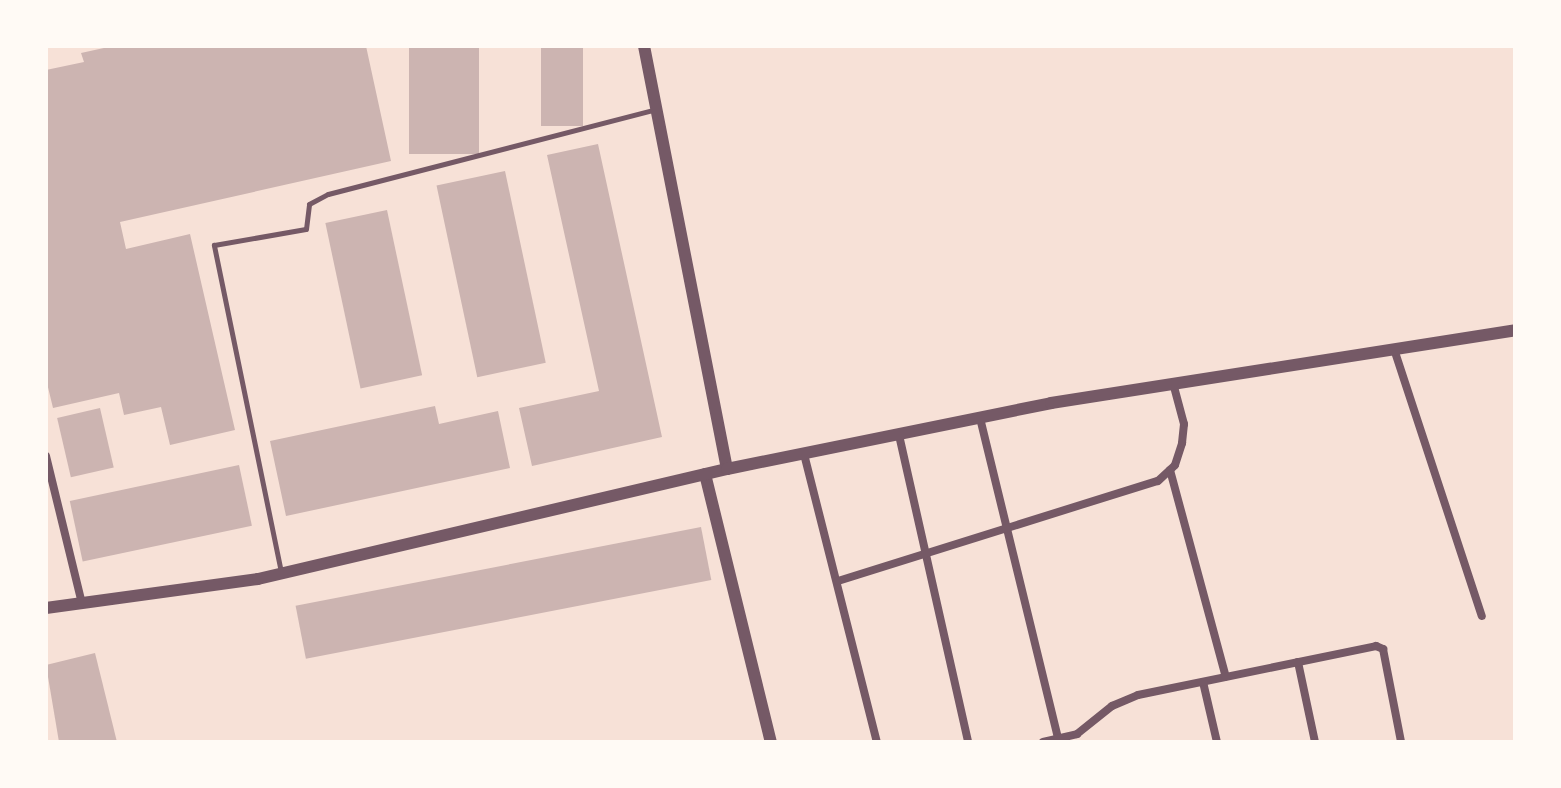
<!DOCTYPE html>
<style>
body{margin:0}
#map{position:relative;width:1561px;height:788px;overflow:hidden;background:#f7e1d7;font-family:Figtree,sans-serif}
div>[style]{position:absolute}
.building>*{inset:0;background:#ccb4b1;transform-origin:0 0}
.service>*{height:5px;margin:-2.5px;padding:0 2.5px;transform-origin:2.5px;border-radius:2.5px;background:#755966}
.minor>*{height:8px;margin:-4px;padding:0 4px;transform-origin:4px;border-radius:4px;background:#755966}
.tertiary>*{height:12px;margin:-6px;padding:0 6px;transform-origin:6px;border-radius:6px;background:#755966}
span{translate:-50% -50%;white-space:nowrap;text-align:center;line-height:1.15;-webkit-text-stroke:6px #fffaf5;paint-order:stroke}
.frame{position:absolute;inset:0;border:48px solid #fffaf5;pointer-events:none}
</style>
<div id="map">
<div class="building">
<i style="clip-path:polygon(113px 46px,366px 46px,391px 161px,120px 222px,126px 249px,190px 234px,235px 430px,170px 445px,161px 407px,124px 415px,119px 393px,53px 408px,46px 379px,46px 70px,84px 62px,81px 53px)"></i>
<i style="left:409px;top:46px;width:70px;height:108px"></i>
<i style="left:541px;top:46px;width:42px;height:80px"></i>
<i style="clip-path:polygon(598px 144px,662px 437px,532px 466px,519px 408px,599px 391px,547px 155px)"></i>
<i style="left:505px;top:171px;width:196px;height:70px;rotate:78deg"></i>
<i style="left:387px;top:210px;width:169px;height:63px;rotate:78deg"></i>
<i style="clip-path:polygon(435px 406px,439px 424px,498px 411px,510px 468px,286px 516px,270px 441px)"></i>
<i style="left:100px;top:408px;width:61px;height:44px;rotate:77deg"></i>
<i style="left:239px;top:465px;width:62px;height:173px;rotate:78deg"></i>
<i style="left:701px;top:527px;width:54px;height:413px;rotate:79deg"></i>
<i style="clip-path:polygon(95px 653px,117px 742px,59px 742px,46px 665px)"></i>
</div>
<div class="service">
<i style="left:281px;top:572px;width:334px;rotate:-101.6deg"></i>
<i style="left:214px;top:245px;width:93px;rotate:-9.9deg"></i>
<i style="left:306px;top:229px;width:25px;rotate:-83deg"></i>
<i style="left:309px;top:204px;width:21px;rotate:-28deg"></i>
<i style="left:328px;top:194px;width:339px;rotate:-14.5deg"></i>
</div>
<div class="minor">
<i style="left:1394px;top:349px;width:281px;rotate:71.8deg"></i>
<i style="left:980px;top:418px;width:330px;rotate:76.3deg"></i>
<i style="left:899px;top:435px;width:315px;rotate:77.3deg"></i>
<i style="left:804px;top:454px;width:297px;rotate:75.8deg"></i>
<i style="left:46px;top:456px;width:152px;rotate:76.3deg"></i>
<i style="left:1170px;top:470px;width:214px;rotate:74.9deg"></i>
<i style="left:838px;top:581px;width:335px;rotate:-17.4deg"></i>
<i style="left:1158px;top:481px;width:23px;rotate:-43deg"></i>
<i style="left:1175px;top:465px;width:23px;rotate:-72deg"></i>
<i style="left:1182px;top:443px;width:19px;rotate:-84deg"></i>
<i style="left:1184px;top:424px;width:42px;rotate:-105deg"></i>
<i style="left:1298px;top:662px;width:82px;rotate:78deg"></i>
<i style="left:1203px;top:682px;width:62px;rotate:76.9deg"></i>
<i style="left:1043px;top:742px;width:35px;rotate:-13deg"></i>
<i style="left:1077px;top:734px;width:45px;rotate:-38.7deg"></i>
<i style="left:1112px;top:706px;width:28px;rotate:-23deg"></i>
<i style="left:1138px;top:695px;width:243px;rotate:-11.6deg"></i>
<i style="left:1376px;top:646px;width:8px;rotate:23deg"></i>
<i style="left:1383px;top:649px;width:95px;rotate:79deg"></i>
</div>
<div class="tertiary">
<i style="left:644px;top:46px;width:431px;rotate:78.9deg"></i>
<i style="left:705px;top:474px;width:276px;rotate:76.2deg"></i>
<i style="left:46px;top:608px;width:214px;rotate:-7.8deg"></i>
<i style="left:258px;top:579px;width:482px;rotate:-13.2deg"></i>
<i style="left:727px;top:469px;width:331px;rotate:-11.5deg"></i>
<i style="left:1051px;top:403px;width:470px;rotate:-8.9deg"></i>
</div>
<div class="frame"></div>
</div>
